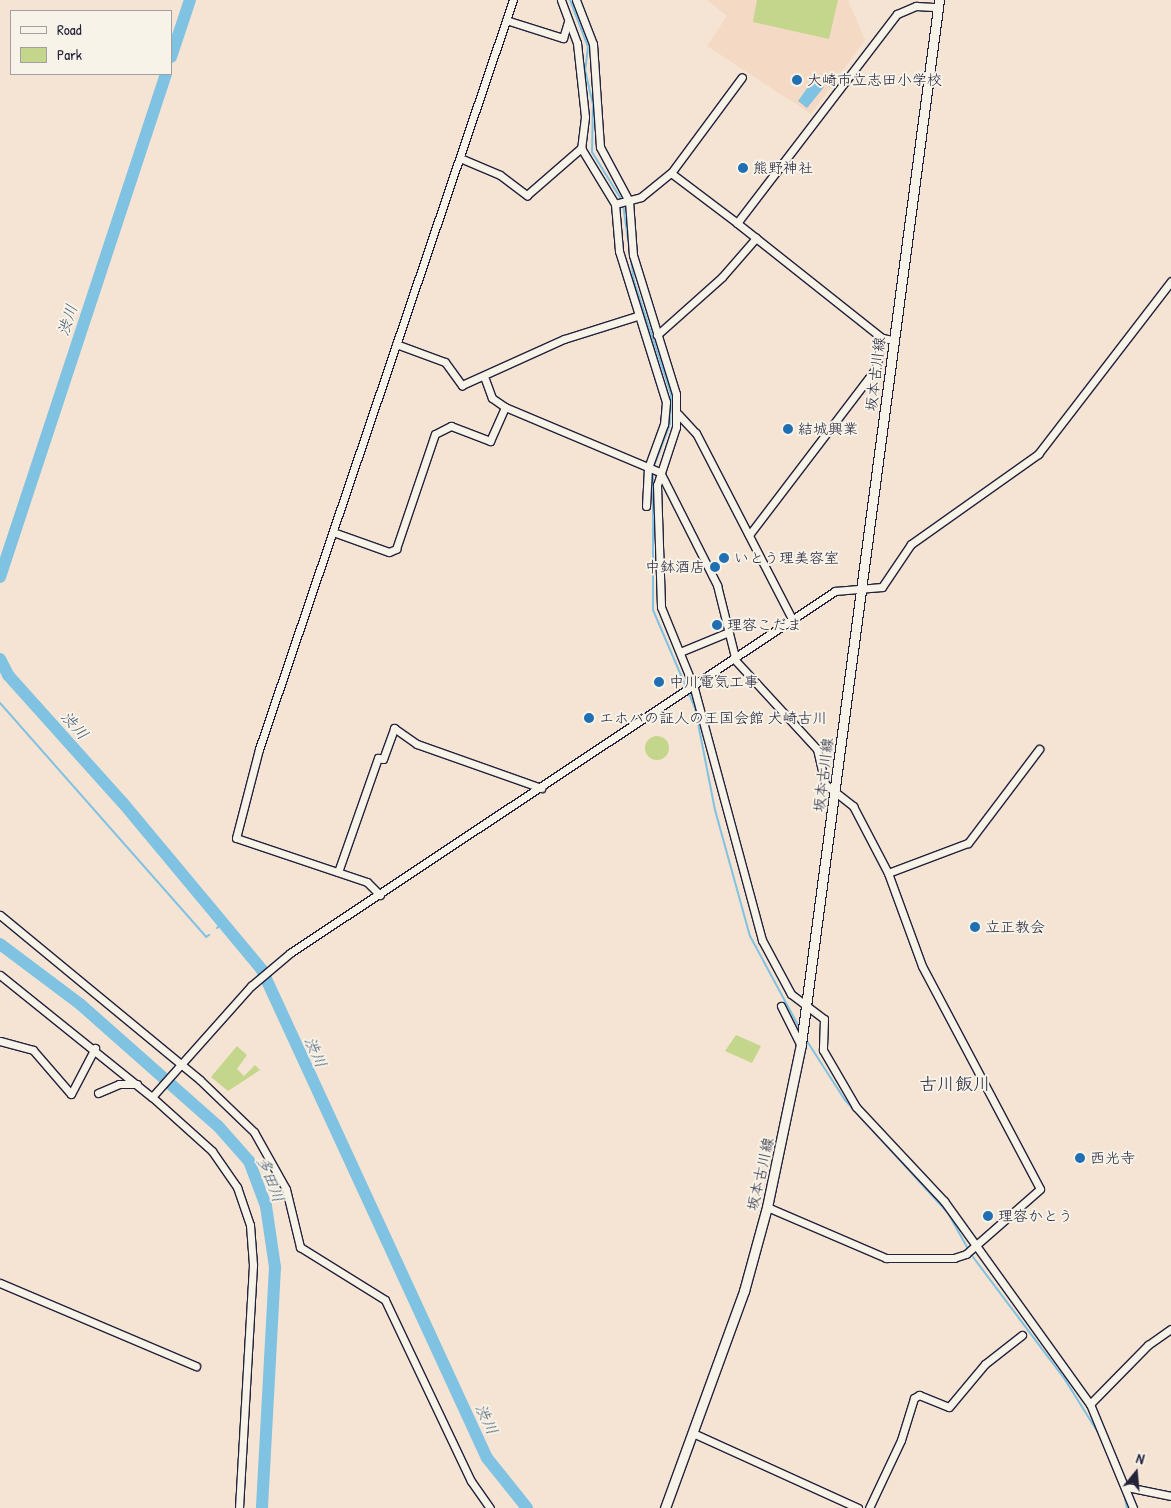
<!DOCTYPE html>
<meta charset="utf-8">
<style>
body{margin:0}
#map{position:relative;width:1171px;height:1508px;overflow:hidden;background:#f5e4d3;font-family:"Patrick Hand","Klee One",sans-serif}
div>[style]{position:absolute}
.built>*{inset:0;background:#f4d9c4}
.green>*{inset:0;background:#c4d68b}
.round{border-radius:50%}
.water>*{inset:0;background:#80c2e1}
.stream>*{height:2px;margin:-1px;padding:0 1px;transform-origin:1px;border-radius:1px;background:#80c2e1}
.river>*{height:12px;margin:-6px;padding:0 6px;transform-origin:6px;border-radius:6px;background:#80c2e1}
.roads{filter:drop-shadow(1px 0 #22223b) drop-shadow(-1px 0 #22223b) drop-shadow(0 1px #22223b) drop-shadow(0 -1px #22223b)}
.minor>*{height:7px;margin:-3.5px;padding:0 3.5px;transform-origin:3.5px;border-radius:3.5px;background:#f7f3e8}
.major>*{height:9px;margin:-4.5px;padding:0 4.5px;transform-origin:4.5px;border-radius:4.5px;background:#f7f3e8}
.dots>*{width:14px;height:14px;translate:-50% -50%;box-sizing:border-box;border:2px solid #f7f3e8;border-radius:50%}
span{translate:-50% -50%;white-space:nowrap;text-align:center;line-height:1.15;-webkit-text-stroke:4px #f7f3e8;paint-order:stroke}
.poi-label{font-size:15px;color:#22223b}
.left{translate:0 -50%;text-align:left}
.right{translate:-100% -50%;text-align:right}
.street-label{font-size:15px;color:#22223b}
.water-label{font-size:16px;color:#3e526d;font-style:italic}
.quarter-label{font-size:18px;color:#22223b}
.legend{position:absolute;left:10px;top:10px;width:162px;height:65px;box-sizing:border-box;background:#f7f3e8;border:1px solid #a29fa3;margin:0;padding:6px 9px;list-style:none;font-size:15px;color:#22223b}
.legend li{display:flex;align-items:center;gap:10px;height:25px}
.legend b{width:25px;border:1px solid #a29fa3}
.north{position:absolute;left:1111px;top:1448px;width:50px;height:50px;-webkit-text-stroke:4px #f7f3e8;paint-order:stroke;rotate:17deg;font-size:14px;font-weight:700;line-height:20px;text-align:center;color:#22223b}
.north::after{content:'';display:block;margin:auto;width:18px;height:22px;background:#22223b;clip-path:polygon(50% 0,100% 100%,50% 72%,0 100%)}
</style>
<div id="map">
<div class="built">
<i style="clip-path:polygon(707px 0,848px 0,865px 40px,811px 114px,707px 46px,727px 16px)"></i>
</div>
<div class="green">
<i style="clip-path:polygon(757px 0,838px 0,829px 39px,753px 22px)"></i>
<i class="round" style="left:645px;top:736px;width:24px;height:24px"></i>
<i style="clip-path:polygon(736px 1035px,761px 1046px,752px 1063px,725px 1051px)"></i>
<i style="clip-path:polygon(237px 1046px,247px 1055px,237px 1069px,244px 1076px,255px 1065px,260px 1070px,228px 1091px,211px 1077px)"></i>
</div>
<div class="water">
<i style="clip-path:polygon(813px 80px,824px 87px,807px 108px,798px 101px)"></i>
</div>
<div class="stream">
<i style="left:570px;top:0;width:50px;rotate:69deg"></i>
<i style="left:588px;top:47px;width:23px;rotate:97deg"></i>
<i style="left:585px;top:70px;width:35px;rotate:77deg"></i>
<i style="left:593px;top:104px;width:48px;rotate:91.2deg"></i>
<i style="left:592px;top:152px;width:55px;rotate:58.3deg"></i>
<i style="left:623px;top:204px;width:78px;rotate:81.9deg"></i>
<i style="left:634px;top:281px;width:119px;rotate:71.9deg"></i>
<i style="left:671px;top:394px;width:30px;rotate:92deg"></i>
<i style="left:670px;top:424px;width:45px;rotate:110.9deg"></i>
<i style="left:653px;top:471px;width:139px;rotate:90deg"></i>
<i style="left:653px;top:610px;width:107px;rotate:66.8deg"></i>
<i style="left:695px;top:708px;width:104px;rotate:78.9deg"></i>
<i style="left:715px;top:810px;width:131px;rotate:74.5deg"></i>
<i style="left:750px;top:936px;width:103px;rotate:61.7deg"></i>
<i style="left:0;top:703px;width:312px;rotate:48.6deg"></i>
<i style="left:206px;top:937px;width:4px;rotate:-34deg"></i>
<i style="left:217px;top:928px;width:9px;rotate:-41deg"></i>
<i style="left:805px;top:1038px;width:74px;rotate:57.2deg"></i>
<i style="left:845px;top:1100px;width:153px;rotate:47.7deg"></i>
<i style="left:948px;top:1213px;width:41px;rotate:60.9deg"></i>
<i style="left:970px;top:1253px;width:156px;rotate:53.1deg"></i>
<i style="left:1064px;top:1378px;width:66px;rotate:58deg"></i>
<i style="left:1124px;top:1494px;width:14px;rotate:78deg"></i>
</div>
<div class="river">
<i style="left:171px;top:57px;width:60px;rotate:-71.6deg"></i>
<i style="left:0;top:577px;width:530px;rotate:-71.74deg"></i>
<i style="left:0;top:659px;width:18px;rotate:63deg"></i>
<i style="left:8px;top:675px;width:172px;rotate:48.1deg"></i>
<i style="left:123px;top:803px;width:217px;rotate:50.2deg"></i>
<i style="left:262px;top:970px;width:537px;rotate:65.25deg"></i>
<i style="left:487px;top:1458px;width:64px;rotate:51.3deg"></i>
<i style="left:0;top:944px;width:100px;rotate:36.9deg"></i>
<i style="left:80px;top:1004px;width:184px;rotate:41.5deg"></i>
<i style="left:218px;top:1126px;width:47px;rotate:48.5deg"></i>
<i style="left:249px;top:1161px;width:48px;rotate:69.3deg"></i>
<i style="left:266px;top:1206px;width:62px;rotate:81.6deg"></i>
<i style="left:275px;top:1267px;width:241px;rotate:93.1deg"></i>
</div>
<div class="roads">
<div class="minor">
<i style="left:561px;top:0;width:46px;rotate:69.6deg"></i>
<i style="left:577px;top:43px;width:74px;rotate:83.8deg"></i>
<i style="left:585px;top:117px;width:31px;rotate:97deg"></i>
<i style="left:581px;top:148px;width:66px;rotate:58.7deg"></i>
<i style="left:615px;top:204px;width:47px;rotate:85.1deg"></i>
<i style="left:619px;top:251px;width:158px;rotate:72.7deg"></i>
<i style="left:666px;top:402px;width:22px;rotate:95deg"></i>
<i style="left:664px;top:424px;width:47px;rotate:110deg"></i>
<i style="left:648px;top:468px;width:38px;rotate:93deg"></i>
<i style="left:576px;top:0;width:47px;rotate:68.9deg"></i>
<i style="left:593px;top:44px;width:103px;rotate:86.1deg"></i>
<i style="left:600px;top:147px;width:61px;rotate:61.8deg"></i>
<i style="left:629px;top:201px;width:54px;rotate:85.8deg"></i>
<i style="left:633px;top:255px;width:145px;rotate:72.8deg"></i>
<i style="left:676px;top:394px;width:33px;rotate:90deg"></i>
<i style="left:676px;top:427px;width:61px;rotate:108.1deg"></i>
<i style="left:657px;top:485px;width:122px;rotate:88.1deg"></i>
<i style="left:661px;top:607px;width:87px;rotate:67.8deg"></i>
<i style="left:694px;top:688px;width:261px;rotate:74.9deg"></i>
<i style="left:762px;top:940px;width:61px;rotate:61.8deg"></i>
<i style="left:791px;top:994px;width:41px;rotate:37.1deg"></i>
<i style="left:824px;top:1019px;width:31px;rotate:92deg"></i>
<i style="left:823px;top:1050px;width:66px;rotate:59.9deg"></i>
<i style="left:856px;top:1107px;width:129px;rotate:46.9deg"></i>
<i style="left:944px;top:1201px;width:250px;rotate:54.3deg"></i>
<i style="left:1090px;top:1404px;width:113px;rotate:67.5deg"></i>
<i style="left:506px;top:20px;width:60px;rotate:17.5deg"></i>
<i style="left:563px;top:38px;width:17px;rotate:-73deg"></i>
<i style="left:460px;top:158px;width:43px;rotate:23deg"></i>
<i style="left:500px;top:175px;width:34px;rotate:37deg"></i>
<i style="left:527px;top:195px;width:72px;rotate:-41deg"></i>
<i style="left:671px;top:173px;width:119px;rotate:-53.5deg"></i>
<i style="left:615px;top:204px;width:27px;rotate:-15deg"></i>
<i style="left:641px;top:197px;width:38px;rotate:-39deg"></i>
<i style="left:671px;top:173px;width:83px;rotate:37.1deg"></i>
<i style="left:737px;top:223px;width:263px;rotate:-52.6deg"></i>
<i style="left:897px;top:14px;width:21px;rotate:-23deg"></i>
<i style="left:916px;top:6px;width:22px;rotate:3deg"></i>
<i style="left:737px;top:223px;width:185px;rotate:38.4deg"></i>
<i style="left:882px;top:338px;width:11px;rotate:10deg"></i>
<i style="left:657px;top:335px;width:87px;rotate:-41.7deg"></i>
<i style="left:722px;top:277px;width:52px;rotate:-48.9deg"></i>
<i style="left:396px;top:344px;width:52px;rotate:20.2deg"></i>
<i style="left:445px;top:362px;width:29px;rotate:54deg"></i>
<i style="left:462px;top:385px;width:112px;rotate:-24.3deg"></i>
<i style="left:564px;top:339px;width:77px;rotate:-17.5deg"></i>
<i style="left:485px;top:379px;width:20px;rotate:70deg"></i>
<i style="left:492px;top:398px;width:16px;rotate:35deg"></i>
<i style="left:678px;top:414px;width:26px;rotate:47deg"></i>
<i style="left:696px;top:433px;width:209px;rotate:62.7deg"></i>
<i style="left:333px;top:532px;width:59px;rotate:19.7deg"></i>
<i style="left:389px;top:552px;width:8px;rotate:-23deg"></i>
<i style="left:396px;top:549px;width:121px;rotate:-71.3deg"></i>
<i style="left:435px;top:434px;width:18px;rotate:-27deg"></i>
<i style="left:451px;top:426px;width:42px;rotate:21deg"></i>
<i style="left:490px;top:441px;width:37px;rotate:-66deg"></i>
<i style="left:505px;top:407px;width:168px;rotate:22.8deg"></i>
<i style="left:660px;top:472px;width:127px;rotate:63.2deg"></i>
<i style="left:717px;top:585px;width:78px;rotate:76deg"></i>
<i style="left:736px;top:661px;width:120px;rotate:47.4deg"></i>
<i style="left:817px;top:749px;width:36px;rotate:77deg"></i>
<i style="left:825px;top:784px;width:36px;rotate:38deg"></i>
<i style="left:853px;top:806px;width:76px;rotate:62.4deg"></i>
<i style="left:888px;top:873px;width:99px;rotate:69.9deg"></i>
<i style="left:922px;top:966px;width:252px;rotate:62.1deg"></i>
<i style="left:1040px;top:1189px;width:98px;rotate:138.7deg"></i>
<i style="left:966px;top:1254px;width:13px;rotate:162deg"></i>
<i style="left:954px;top:1258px;width:68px;rotate:180deg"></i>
<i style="left:886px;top:1258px;width:129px;rotate:-156.8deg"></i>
<i style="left:749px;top:535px;width:210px;rotate:-52.7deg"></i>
<i style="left:876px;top:368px;width:31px;rotate:-79deg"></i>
<i style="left:680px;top:652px;width:50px;rotate:-22.4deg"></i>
<i style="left:338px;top:872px;width:121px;rotate:-70.7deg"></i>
<i style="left:378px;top:758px;width:5px;rotate:11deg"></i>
<i style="left:383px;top:759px;width:33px;rotate:-70deg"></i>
<i style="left:394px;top:728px;width:28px;rotate:35deg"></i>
<i style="left:417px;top:744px;width:132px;rotate:19.5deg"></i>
<i style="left:888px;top:873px;width:85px;rotate:-20.6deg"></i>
<i style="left:968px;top:843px;width:118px;rotate:-52.9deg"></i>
<i style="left:380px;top:895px;width:18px;rotate:-135deg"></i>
<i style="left:367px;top:882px;width:138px;rotate:-161.4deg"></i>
<i style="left:236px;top:838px;width:92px;rotate:-75.5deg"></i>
<i style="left:259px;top:749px;width:791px;rotate:-71.27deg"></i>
<i style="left:0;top:915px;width:259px;rotate:39.5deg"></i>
<i style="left:200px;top:1080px;width:75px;rotate:43.9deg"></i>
<i style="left:254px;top:1132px;width:65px;rotate:60.7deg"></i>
<i style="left:286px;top:1189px;width:60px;rotate:76.4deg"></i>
<i style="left:300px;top:1247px;width:100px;rotate:31.9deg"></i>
<i style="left:385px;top:1300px;width:200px;rotate:64.6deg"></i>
<i style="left:471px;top:1481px;width:33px;rotate:55deg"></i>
<i style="left:0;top:975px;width:195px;rotate:38.8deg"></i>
<i style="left:152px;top:1097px;width:81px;rotate:42deg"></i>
<i style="left:212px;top:1151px;width:44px;rotate:55.2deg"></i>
<i style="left:237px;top:1187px;width:40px;rotate:71.1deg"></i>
<i style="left:250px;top:1225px;width:40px;rotate:85.7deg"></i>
<i style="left:253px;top:1265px;width:243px;rotate:93.3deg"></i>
<i style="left:781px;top:1006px;width:45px;rotate:63.4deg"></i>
<i style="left:0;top:1041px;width:34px;rotate:15deg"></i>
<i style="left:33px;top:1050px;width:58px;rotate:49.2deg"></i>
<i style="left:71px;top:1094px;width:52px;rotate:-62.4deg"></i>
<i style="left:98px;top:1093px;width:23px;rotate:-23deg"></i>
<i style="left:119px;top:1084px;width:18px"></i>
<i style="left:152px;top:1097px;width:149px;rotate:-48.3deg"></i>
<i style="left:251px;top:986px;width:51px;rotate:-40.2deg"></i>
<i style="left:290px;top:953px;width:654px;rotate:-33.59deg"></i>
<i style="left:835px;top:591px;width:47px;rotate:-4.9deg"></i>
<i style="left:882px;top:587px;width:52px;rotate:-56deg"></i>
<i style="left:911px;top:544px;width:156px;rotate:-35.3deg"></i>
<i style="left:1038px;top:454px;width:218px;rotate:-52.4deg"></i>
<i style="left:0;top:1283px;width:213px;rotate:23deg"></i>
<i style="left:1090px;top:1404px;width:83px;rotate:-45.5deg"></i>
<i style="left:1148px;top:1345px;width:28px;rotate:-35deg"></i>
<i style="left:695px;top:1434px;width:179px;rotate:24.4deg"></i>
<i style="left:1127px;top:1487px;width:45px;rotate:11.6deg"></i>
<i style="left:869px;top:1508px;width:75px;rotate:-64.8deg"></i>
<i style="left:901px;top:1440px;width:44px;rotate:-72.8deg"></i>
<i style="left:914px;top:1398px;width:6px;rotate:-31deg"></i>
<i style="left:919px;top:1395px;width:32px;rotate:22deg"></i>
<i style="left:949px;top:1407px;width:56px;rotate:-50.1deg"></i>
<i style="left:985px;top:1364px;width:47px;rotate:-38.1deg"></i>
</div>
<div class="major">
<i style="left:665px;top:1508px;width:231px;rotate:-70deg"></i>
<i style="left:744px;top:1291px;width:87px;rotate:-74.7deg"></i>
<i style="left:767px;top:1207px;width:167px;rotate:-78.2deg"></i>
<i style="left:801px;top:1044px;width:1053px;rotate:-82.47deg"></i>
</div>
</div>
<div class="dots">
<i style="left:797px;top:80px;background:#1f6fb2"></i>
<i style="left:743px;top:168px;background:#1f6fb2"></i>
<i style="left:788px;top:429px;background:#1f6fb2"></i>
<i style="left:724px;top:558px;background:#1f6fb2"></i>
<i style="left:715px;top:567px;background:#1f6fb2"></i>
<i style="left:717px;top:625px;background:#1f6fb2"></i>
<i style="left:659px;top:682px;background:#1f6fb2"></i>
<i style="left:589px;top:718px;background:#1f6fb2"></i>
<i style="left:975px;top:927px;background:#1f6fb2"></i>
<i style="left:1080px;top:1158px;background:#1f6fb2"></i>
<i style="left:988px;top:1216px;background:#1f6fb2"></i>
</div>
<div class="poi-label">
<span class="left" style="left:807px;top:80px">大崎市立志田小学校</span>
<span class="left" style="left:753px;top:168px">熊野神社</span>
<span class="left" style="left:798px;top:429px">結城興業</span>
<span class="left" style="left:734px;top:558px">いとう理美容室</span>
<span class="right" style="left:705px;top:567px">中鉢酒店</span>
<span class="left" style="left:727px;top:625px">理容こだま</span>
<span class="left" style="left:669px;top:682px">中川電気工事</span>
<span class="left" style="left:599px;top:718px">エホバの証人の王国会館 大崎古川</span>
<span class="left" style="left:985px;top:927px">立正教会</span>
<span class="left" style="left:1090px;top:1158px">西光寺</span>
<span class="left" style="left:998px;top:1216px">理容かとう</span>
</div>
<div class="street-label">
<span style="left:875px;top:374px;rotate:-83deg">坂本古川線</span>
<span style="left:823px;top:775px;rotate:-83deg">坂本古川線</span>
<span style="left:760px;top:1174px;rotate:-77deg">坂本古川線</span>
</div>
<div class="water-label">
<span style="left:67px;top:320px;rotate:-72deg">渋川</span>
<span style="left:75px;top:725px;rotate:48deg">渋川</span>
<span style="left:316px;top:1052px;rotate:66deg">渋川</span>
<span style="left:271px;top:1179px;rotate:69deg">多田川</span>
<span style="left:487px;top:1419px;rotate:65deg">渋川</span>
</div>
<div class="quarter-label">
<span style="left:955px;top:1084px">古川飯川</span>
</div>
<ul class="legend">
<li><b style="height:6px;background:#f7f3e8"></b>Road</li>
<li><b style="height:14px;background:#c4d68b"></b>Park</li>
</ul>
<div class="north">N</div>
</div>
